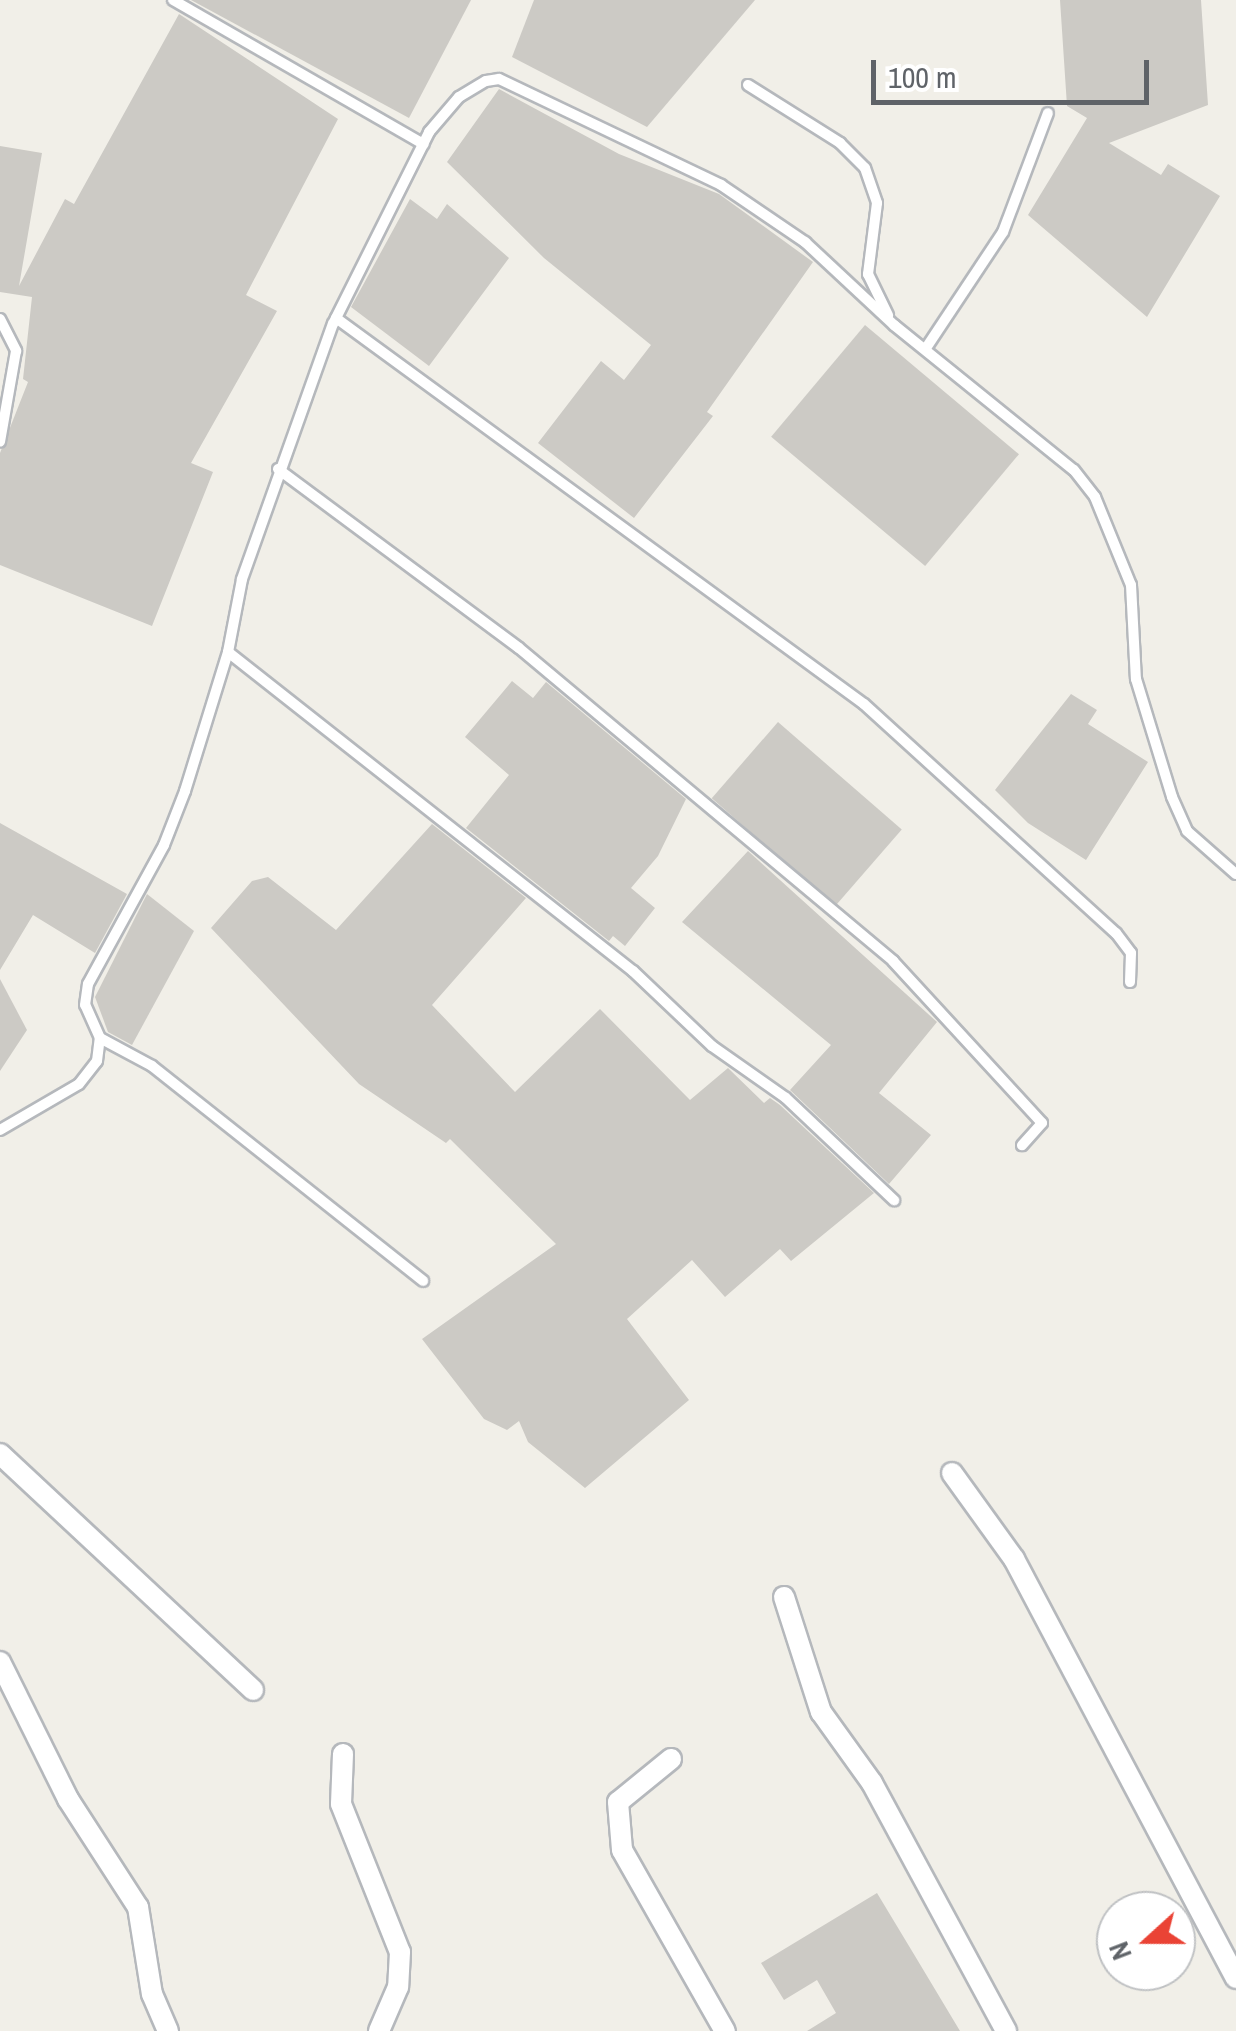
<!DOCTYPE html>
<style>
body{margin:0}
#map{position:relative;width:1236px;height:2031px;overflow:hidden;background:#f1efe8;font-family:"Archivo Narrow",sans-serif}
div>[style]{position:absolute}
.building>*{inset:0;background:#cccac5;transform-origin:0 0}
.roads{filter:drop-shadow(2px 0 #b5b8bc) drop-shadow(-2px 0 #b5b8bc) drop-shadow(0 2px #b5b8bc) drop-shadow(0 -2px #b5b8bc)}
.service>*{height:10px;margin:-5px;padding:0 5px;transform-origin:5px;border-radius:5px;background:#fff}
.minor>*{height:20px;margin:-10px;padding:0 10px;transform-origin:10px;border-radius:10px;background:#fff}
span{translate:-50% -50%;white-space:nowrap;text-align:center;line-height:1.15;-webkit-text-stroke:10px #fff;paint-order:stroke}
.north{position:absolute;left:1096px;top:1891px;width:100px;height:100px;box-sizing:border-box;background:#fff;border:2px solid #bfc1c3;border-radius:50%;rotate:249deg;font-size:28px;font-weight:700;line-height:40px;text-align:center;color:#5f6368}
.north::after{content:'';display:block;margin:auto;width:35px;height:45px;background:#ea4335;clip-path:polygon(50% 0,100% 100%,50% 72%,0 100%)}
.scale{position:absolute;left:871px;top:60px;width:278px;height:45px;box-sizing:border-box;border:5px solid #5f6368;border-top:0;padding-left:12px;font-size:30px;line-height:35px;white-space:nowrap;color:#5f6368;-webkit-text-stroke:8px #fff;paint-order:stroke}
</style>
<div id="map">
<div class="building">
<i style="clip-path:polygon(191px 0,471px 0,409px 118px)"></i>
<i style="clip-path:polygon(534px 0,755px 0,647px 127px,512px 57px)"></i>
<i style="clip-path:polygon(1060px 0,1201px 0,1208px 105px,1109px 143px,1161px 175px,1168px 164px,1220px 196px,1147px 317px,1028px 215px,1087px 118px,1067px 106px)"></i>
<i style="clip-path:polygon(179px 14px,338px 119px,246px 295px,277px 311px,191px 463px,213px 472px,152px 626px,0 565px,0 453px,28px 382px,23px 379px,32px 297px,0 292px,0 146px,42px 153px,19px 286px,65px 199px,74px 204px)"></i>
<i style="clip-path:polygon(499px 89px,619px 154px,719px 194px,813px 262px,707px 412px,713px 416px,634px 518px,538px 443px,601px 361px,624px 380px,651px 345px,544px 258px,447px 162px)"></i>
<i style="clip-path:polygon(410px 199px,437px 219px,447px 204px,509px 258px,429px 366px,351px 307px)"></i>
<i style="left:865px;top:325px;width:201px;height:146px;rotate:40deg"></i>
<i style="clip-path:polygon(512px 681px,533px 698px,546px 682px,686px 799px,658px 856px,631px 888px,655px 908px,625px 946px,613px 936px,609px 941px,466px 828px,509px 775px,465px 737px)"></i>
<i style="clip-path:polygon(1071px 694px,1097px 710px,1088px 724px,1148px 762px,1086px 860px,1028px 823px,995px 790px)"></i>
<i style="left:778px;top:722px;width:164px;height:101px;rotate:41deg"></i>
<i style="clip-path:polygon(0 823px,127px 894px,95px 953px,33px 915px,0 970px)"></i>
<i style="clip-path:polygon(432px 824px,526px 898px,432px 1005px,515px 1092px,600px 1009px,690px 1100px,728px 1068px,764px 1103px,770px 1098px,780px 1105px,874px 1193px,791px 1261px,780px 1249px,725px 1297px,692px 1260px,627px 1319px,689px 1400px,585px 1488px,528px 1442px,519px 1421px,507px 1430px,484px 1419px,422px 1339px,556px 1244px,450px 1139px,446px 1143px,359px 1084px,211px 928px,252px 881px,268px 877px,336px 930px)"></i>
<i style="clip-path:polygon(748px 851px,937px 1022px,879px 1093px,931px 1135px,889px 1184px,790px 1090px,831px 1045px,682px 922px)"></i>
<i style="clip-path:polygon(147px 894px,194px 931px,132px 1045px,108px 1032px,95px 997px)"></i>
<i style="clip-path:polygon(0 979px,27px 1030px,0 1071px)"></i>
<i style="clip-path:polygon(877px 1893px,915px 1956px,960px 2031px,807px 2031px,836px 2013px,817px 1980px,784px 2000px,761px 1963px)"></i>
</div>
<div class="roads">
<div class="service">
<i style="left:173px;top:0;width:289px;rotate:29.9deg"></i>
<i style="left:748px;top:85px;width:109px;rotate:32.2deg"></i>
<i style="left:840px;top:143px;width:35px;rotate:45deg"></i>
<i style="left:865px;top:168px;width:37px;rotate:71deg"></i>
<i style="left:877px;top:203px;width:72px;rotate:97.2deg"></i>
<i style="left:868px;top:274px;width:46px;rotate:64deg"></i>
<i style="left:336px;top:318px;width:654px;rotate:36.17deg"></i>
<i style="left:864px;top:704px;width:341px;rotate:42.3deg"></i>
<i style="left:1116px;top:933px;width:25px;rotate:53deg"></i>
<i style="left:1131px;top:953px;width:29px;rotate:92deg"></i>
<i style="left:0;top:319px;width:36px;rotate:63deg"></i>
<i style="left:16px;top:351px;width:92px;rotate:100deg"></i>
<i style="left:926px;top:348px;width:139px;rotate:-56.4deg"></i>
<i style="left:1003px;top:232px;width:127px;rotate:-69.3deg"></i>
<i style="left:278px;top:469px;width:300px;rotate:36.6deg"></i>
<i style="left:519px;top:648px;width:488px;rotate:39.9deg"></i>
<i style="left:893px;top:961px;width:220px;rotate:47.4deg"></i>
<i style="left:1042px;top:1123px;width:30px;rotate:132deg"></i>
<i style="left:228px;top:652px;width:516px;rotate:38.23deg"></i>
<i style="left:633px;top:971px;width:109px;rotate:43.5deg"></i>
<i style="left:712px;top:1046px;width:90px;rotate:35.1deg"></i>
<i style="left:786px;top:1098px;width:149px;rotate:43.4deg"></i>
<i style="left:100px;top:1038px;width:59px;rotate:28.3deg"></i>
<i style="left:152px;top:1066px;width:346px;rotate:38.4deg"></i>
<i style="left:0;top:1130px;width:91px;rotate:-30.2deg"></i>
<i style="left:79px;top:1084px;width:29px;rotate:-52deg"></i>
<i style="left:97px;top:1061px;width:23px;rotate:-83deg"></i>
<i style="left:100px;top:1038px;width:36px;rotate:-114deg"></i>
<i style="left:85px;top:1005px;width:21px;rotate:-82deg"></i>
<i style="left:88px;top:984px;width:158px;rotate:-61.3deg"></i>
<i style="left:164px;top:845px;width:58px;rotate:-68.7deg"></i>
<i style="left:185px;top:791px;width:145px;rotate:-72.8deg"></i>
<i style="left:228px;top:652px;width:74px;rotate:-79.1deg"></i>
<i style="left:242px;top:579px;width:271px;rotate:-70.4deg"></i>
<i style="left:333px;top:324px;width:215px;rotate:-63.4deg"></i>
<i style="left:429px;top:132px;width:46px;rotate:-49.4deg"></i>
<i style="left:459px;top:97px;width:31px;rotate:-31deg"></i>
<i style="left:486px;top:81px;width:13px;rotate:-9deg"></i>
<i style="left:499px;top:79px;width:246px;rotate:25.5deg"></i>
<i style="left:721px;top:185px;width:102px;rotate:34.2deg"></i>
<i style="left:805px;top:242px;width:122px;rotate:43deg"></i>
<i style="left:894px;top:325px;width:231px;rotate:38.9deg"></i>
<i style="left:1074px;top:470px;width:34px;rotate:52deg"></i>
<i style="left:1095px;top:497px;width:95px;rotate:67.8deg"></i>
<i style="left:1131px;top:585px;width:94px;rotate:87deg"></i>
<i style="left:1136px;top:679px;width:123px;rotate:73deg"></i>
<i style="left:1172px;top:797px;width:37px;rotate:66deg"></i>
<i style="left:1187px;top:831px;width:65px;rotate:41.3deg"></i>
</div>
<div class="minor">
<i style="left:0;top:1454px;width:346px;rotate:43deg"></i>
<i style="left:952px;top:1473px;width:106px;rotate:54.2deg"></i>
<i style="left:1014px;top:1559px;width:474px;rotate:62.1deg"></i>
<i style="left:784px;top:1597px;width:121px;rotate:72.2deg"></i>
<i style="left:821px;top:1712px;width:87px;rotate:54.3deg"></i>
<i style="left:872px;top:1783px;width:282px;rotate:61.6deg"></i>
<i style="left:0;top:1662px;width:153px;rotate:63.6deg"></i>
<i style="left:68px;top:1799px;width:129px;rotate:57.1deg"></i>
<i style="left:138px;top:1907px;width:88px;rotate:80.9deg"></i>
<i style="left:152px;top:1994px;width:40px;rotate:66.6deg"></i>
<i style="left:343px;top:1754px;width:50px;rotate:92.3deg"></i>
<i style="left:341px;top:1804px;width:159px;rotate:68.3deg"></i>
<i style="left:400px;top:1952px;width:35px;rotate:93deg"></i>
<i style="left:398px;top:1987px;width:48px;rotate:113.4deg"></i>
<i style="left:671px;top:1759px;width:68px;rotate:140.9deg"></i>
<i style="left:618px;top:1802px;width:48px;rotate:85.2deg"></i>
<i style="left:622px;top:1850px;width:208px;rotate:60.4deg"></i>
</div>
</div>
<div class="north">N</div>
<div class="scale">100 m</div>
</div>
